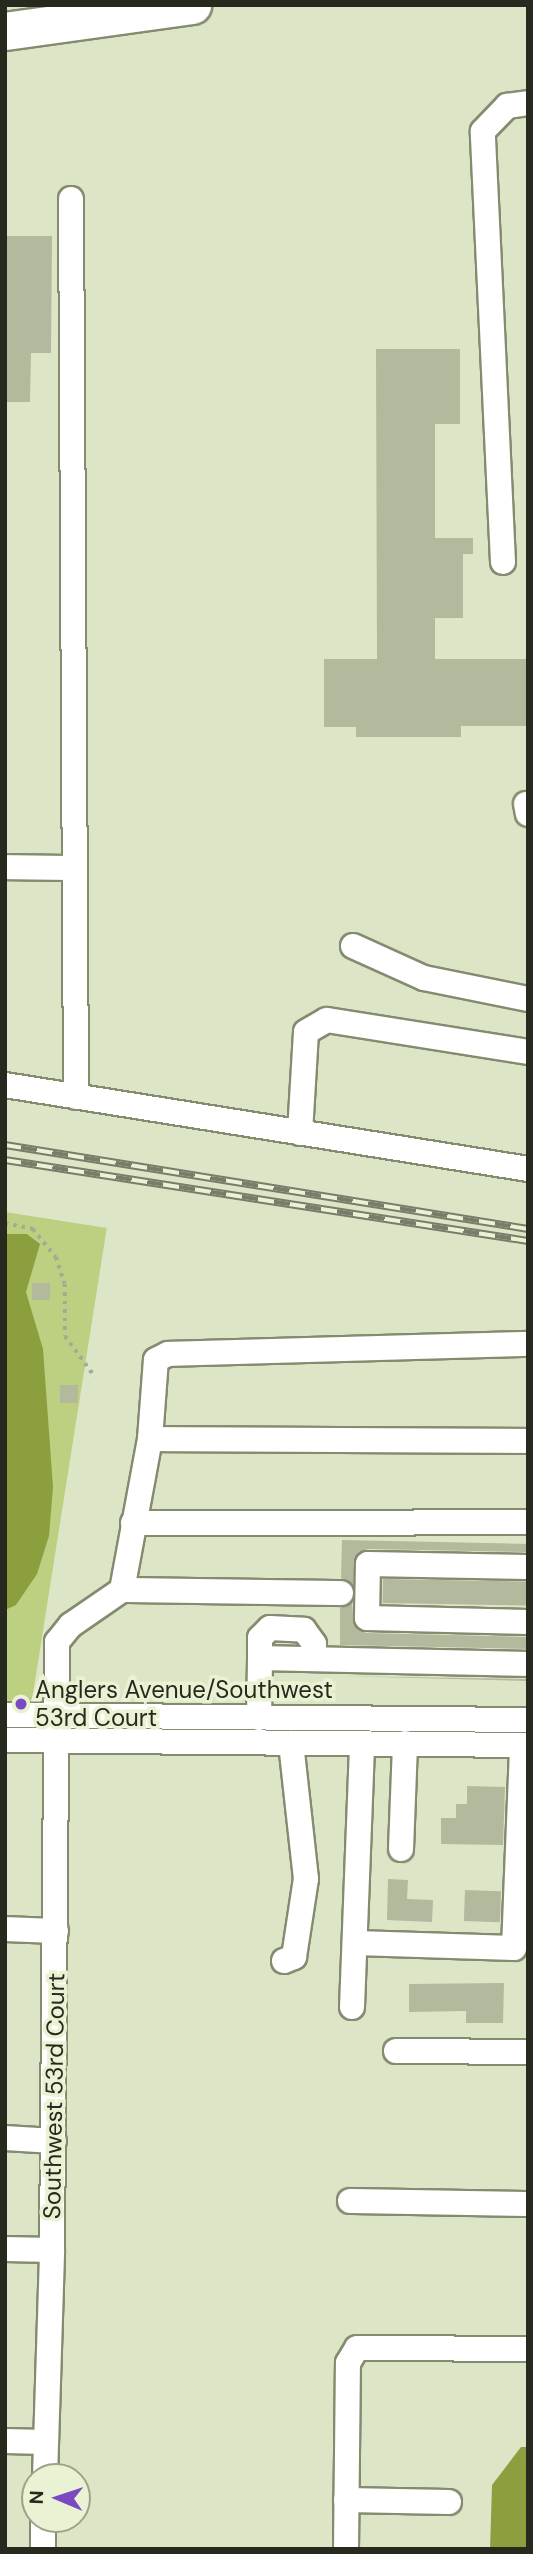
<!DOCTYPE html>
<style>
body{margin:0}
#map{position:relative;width:533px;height:2554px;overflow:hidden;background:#dde5c7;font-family:"DM Sans",sans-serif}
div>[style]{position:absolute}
.green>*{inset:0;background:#bdcf80;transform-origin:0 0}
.water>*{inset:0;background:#8c9f3f}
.building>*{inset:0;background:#b2b99c;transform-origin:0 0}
.path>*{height:3.5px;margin-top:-1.75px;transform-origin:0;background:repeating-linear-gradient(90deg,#a4ab93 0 3.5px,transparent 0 8.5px)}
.roads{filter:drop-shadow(2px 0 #848b6f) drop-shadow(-2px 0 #848b6f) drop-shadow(0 2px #848b6f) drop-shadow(0 -2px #848b6f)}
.minor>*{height:24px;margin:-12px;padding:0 12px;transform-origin:12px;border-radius:12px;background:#fff}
.highway>*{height:37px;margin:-18.5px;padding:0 18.5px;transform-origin:18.5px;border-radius:18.5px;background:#fff}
.rail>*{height:8px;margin-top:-4px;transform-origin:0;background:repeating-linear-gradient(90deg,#eaf2d4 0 16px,#787d69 0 32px);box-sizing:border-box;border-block:2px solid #787d69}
.dots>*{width:19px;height:19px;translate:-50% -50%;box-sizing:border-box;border:4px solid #eaf2d4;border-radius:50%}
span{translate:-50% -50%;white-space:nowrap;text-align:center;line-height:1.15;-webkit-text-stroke:7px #eaf2d4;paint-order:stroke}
.poi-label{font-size:24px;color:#26291e}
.left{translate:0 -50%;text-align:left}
.street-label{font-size:24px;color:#26291e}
.frame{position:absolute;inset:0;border:7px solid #26291e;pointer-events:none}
.north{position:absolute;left:21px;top:2463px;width:70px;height:70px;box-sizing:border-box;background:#eaf2d4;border:2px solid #9ca28b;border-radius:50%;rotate:272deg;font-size:19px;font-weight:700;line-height:28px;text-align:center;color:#26291e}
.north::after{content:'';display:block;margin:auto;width:24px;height:32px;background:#7b49c1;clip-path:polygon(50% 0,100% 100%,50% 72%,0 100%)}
</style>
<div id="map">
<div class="green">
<i style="left:5px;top:1212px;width:103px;height:482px;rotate:9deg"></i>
</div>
<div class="water">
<i style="clip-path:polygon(5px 1234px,27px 1234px,40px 1244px,26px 1292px,43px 1349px,53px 1487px,49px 1536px,37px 1574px,16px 1605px,5px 1610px)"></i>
<i style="clip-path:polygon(521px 2447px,528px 2447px,528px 2549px,490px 2549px,492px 2485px)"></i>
</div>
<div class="building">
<i style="clip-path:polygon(5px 236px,52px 236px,51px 353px,31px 353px,30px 402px,5px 402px)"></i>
<i style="clip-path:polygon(376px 349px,460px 349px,460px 424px,435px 424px,435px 538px,473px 538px,473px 554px,463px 554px,463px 618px,435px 618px,435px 659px,528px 659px,528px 726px,461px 726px,461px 737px,356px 737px,356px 727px,324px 727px,324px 659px,377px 659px)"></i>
<i style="left:32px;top:1283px;width:18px;height:17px"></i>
<i style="left:60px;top:1385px;width:18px;height:18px"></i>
<i style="clip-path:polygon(342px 1540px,528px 1544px,528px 1552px,368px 1549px,355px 1557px,353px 1584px,341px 1578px)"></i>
<i style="left:383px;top:1579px;width:145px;height:24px;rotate:1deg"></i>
<i style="clip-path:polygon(352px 1602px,354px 1625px,366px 1633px,528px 1637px,528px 1649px,340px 1645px,340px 1608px)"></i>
<i style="clip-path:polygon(339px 1676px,528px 1679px,528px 1681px)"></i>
<i style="clip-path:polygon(467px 1786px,505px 1787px,503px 1845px,441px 1844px,441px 1818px,456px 1818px,456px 1804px,467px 1804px)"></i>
<i style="clip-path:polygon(388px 1879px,408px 1880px,407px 1899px,433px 1900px,432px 1922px,387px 1920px)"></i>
<i style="left:465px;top:1890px;width:36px;height:31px;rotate:2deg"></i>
<i style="clip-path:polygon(504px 1983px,503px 2023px,466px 2023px,466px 2011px,409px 2012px,409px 1984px)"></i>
</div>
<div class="path">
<i style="left:5px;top:1223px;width:29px;rotate:12deg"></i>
<i style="left:33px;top:1229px;width:36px;rotate:51deg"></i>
<i style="left:56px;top:1257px;width:28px;rotate:72deg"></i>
<i style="left:65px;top:1284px;width:52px;rotate:90deg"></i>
<i style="left:65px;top:1336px;width:51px;rotate:53.8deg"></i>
</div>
<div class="roads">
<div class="minor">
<i style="left:71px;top:199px;width:898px;rotate:89.68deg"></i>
<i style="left:503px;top:562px;width:431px;rotate:-92.7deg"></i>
<i style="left:483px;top:131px;width:35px;rotate:-46deg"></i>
<i style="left:507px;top:106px;width:21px;rotate:-8deg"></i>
<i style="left:526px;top:804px;width:10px;rotate:79deg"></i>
<i style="left:5px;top:867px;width:69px;rotate:0.8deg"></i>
<i style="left:353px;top:946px;width:78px;rotate:24.3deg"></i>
<i style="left:424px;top:978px;width:106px;rotate:11.4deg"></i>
<i style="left:5px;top:1085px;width:530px;rotate:9.12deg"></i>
<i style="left:300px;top:1133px;width:101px;rotate:-86.6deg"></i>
<i style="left:306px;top:1032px;width:24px;rotate:-30deg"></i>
<i style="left:327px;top:1020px;width:204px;rotate:9deg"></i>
<i style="left:150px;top:1439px;width:378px;rotate:0.3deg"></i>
<i style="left:133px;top:1523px;width:395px;rotate:-0.1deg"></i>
<i style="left:528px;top:1567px;width:160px;rotate:-178.9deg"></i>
<i style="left:368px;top:1564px;width:54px;rotate:91.1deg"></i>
<i style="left:367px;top:1618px;width:161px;rotate:1.4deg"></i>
<i style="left:122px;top:1590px;width:219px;rotate:0.8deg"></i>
<i style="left:260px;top:1658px;width:20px;rotate:-90deg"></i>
<i style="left:260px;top:1638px;width:14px;rotate:-45deg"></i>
<i style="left:270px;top:1628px;width:34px;rotate:3deg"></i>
<i style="left:304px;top:1630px;width:17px;rotate:54deg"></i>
<i style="left:314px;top:1644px;width:15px;rotate:94deg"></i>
<i style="left:5px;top:1715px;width:523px;rotate:0.55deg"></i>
<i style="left:259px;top:1718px;width:60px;rotate:-89deg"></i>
<i style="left:260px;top:1658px;width:268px;rotate:1.3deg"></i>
<i style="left:5px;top:1740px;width:523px;rotate:0.55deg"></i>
<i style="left:401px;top:1849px;width:106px;rotate:-87.8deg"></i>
<i style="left:5px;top:1929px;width:51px;rotate:2.2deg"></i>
<i style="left:356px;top:1943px;width:158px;rotate:1.8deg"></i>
<i style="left:514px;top:1948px;width:203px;rotate:-87.7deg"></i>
<i style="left:284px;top:1961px;width:11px;rotate:-22deg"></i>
<i style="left:294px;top:1957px;width:79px;rotate:-81.3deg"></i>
<i style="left:306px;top:1879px;width:137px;rotate:-96.3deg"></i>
<i style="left:352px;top:2007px;width:263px;rotate:-87.8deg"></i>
<i style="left:396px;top:2051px;width:132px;rotate:0.4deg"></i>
<i style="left:5px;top:2138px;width:49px;rotate:3.5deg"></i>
<i style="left:350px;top:2201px;width:178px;rotate:1deg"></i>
<i style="left:5px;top:2249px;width:47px;rotate:1.2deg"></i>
<i style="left:5px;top:2441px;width:40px;rotate:1.4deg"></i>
<i style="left:45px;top:2477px;width:227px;rotate:-88.2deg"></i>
<i style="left:52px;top:2250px;width:608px;rotate:-89.53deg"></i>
<i style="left:57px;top:1642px;width:22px;rotate:-51deg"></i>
<i style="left:71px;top:1625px;width:62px;rotate:-34.5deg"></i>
<i style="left:122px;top:1590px;width:154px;rotate:-79.5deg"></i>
<i style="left:150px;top:1439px;width:79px;rotate:-85.7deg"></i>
<i style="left:156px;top:1360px;width:13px;rotate:-27deg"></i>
<i style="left:168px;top:1354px;width:360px;rotate:-1.6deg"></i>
<i style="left:346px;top:2500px;width:103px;rotate:1.1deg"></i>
<i style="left:43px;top:2549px;width:30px;rotate:-90deg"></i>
<i style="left:346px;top:2549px;width:186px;rotate:-89.4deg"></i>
<i style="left:348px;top:2363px;width:17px;rotate:-59deg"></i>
<i style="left:357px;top:2348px;width:171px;rotate:0.3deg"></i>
</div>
<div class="highway">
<i style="left:5px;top:31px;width:189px;rotate:-7.9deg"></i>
</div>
</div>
<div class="rail">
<i style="left:5px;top:1145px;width:530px;rotate:9.12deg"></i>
<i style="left:5px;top:1160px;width:529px;rotate:8.8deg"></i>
</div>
<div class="dots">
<i style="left:21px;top:1704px;background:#7b49c1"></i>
</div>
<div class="poi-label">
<span class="left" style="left:35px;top:1704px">Anglers Avenue/Southwest<br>53rd Court</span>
</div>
<div class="street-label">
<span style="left:54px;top:2096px;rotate:-89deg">Southwest 53rd Court</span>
</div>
<div class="frame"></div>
<div class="north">N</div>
</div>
